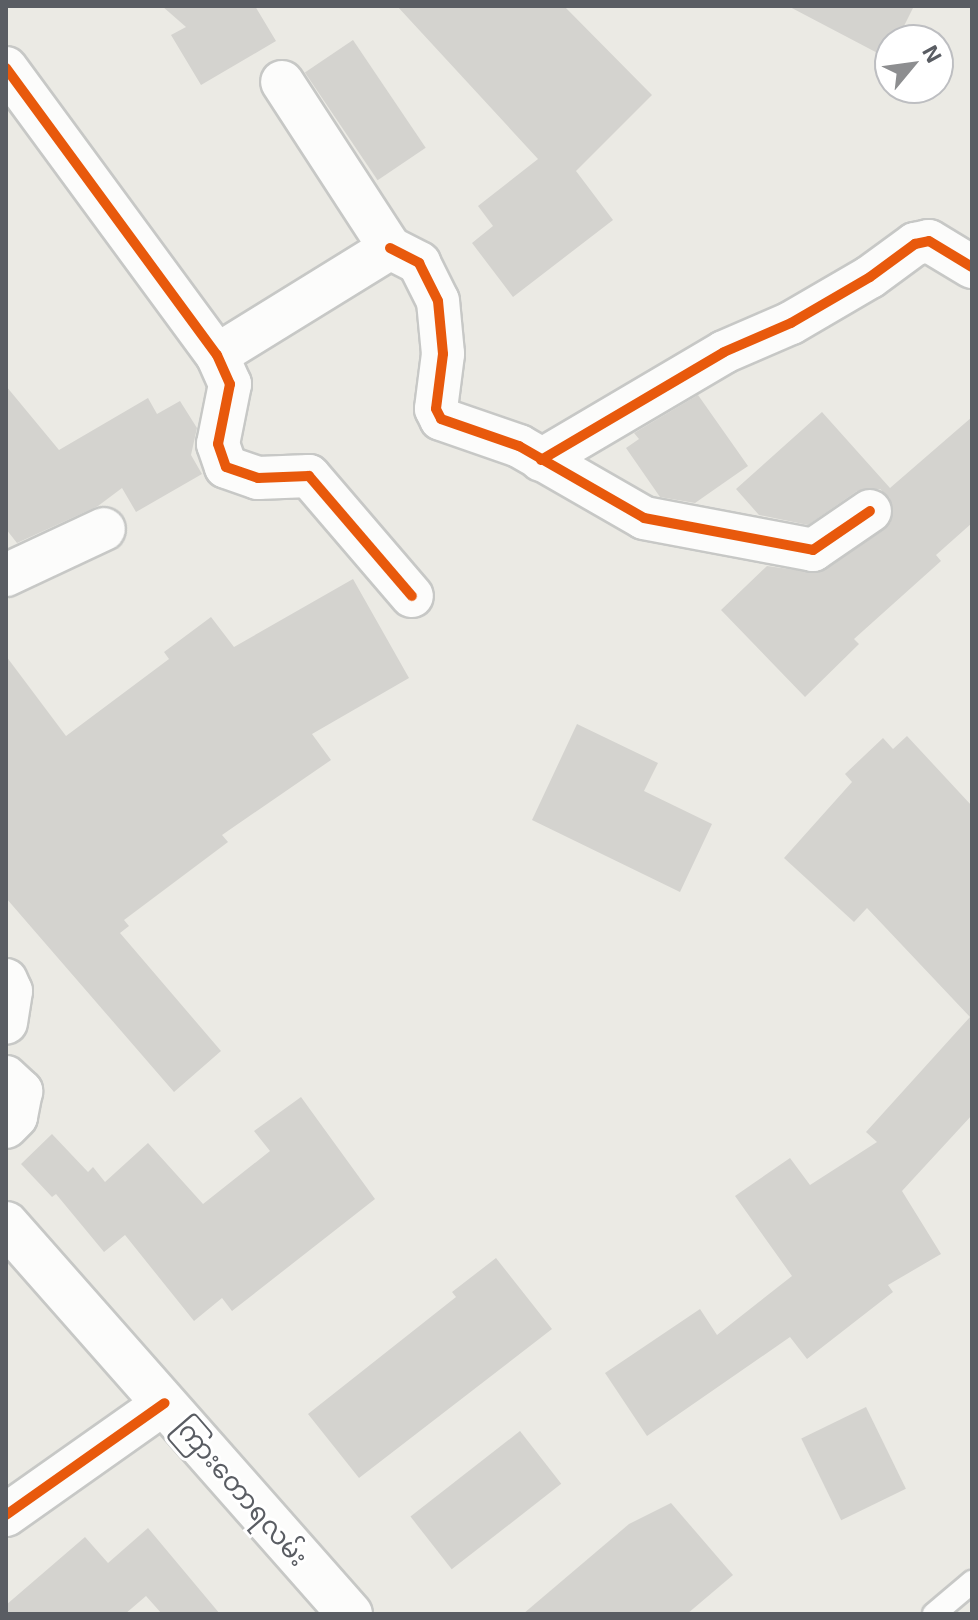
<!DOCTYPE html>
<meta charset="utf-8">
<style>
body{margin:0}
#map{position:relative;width:978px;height:1620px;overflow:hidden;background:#ebeae4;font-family:"Exo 2","Noto Sans Myanmar",sans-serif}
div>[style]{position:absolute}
.building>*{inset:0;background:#d4d3cf;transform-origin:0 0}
.roads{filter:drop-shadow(2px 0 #c7c8c6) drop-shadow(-2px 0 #c7c8c6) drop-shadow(0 2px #c7c8c6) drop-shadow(0 -2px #c7c8c6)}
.service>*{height:22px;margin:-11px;padding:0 11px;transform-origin:11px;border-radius:11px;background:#fcfcfb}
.minor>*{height:42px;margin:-21px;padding:0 21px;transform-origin:21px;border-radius:21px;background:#fcfcfb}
.secondary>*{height:44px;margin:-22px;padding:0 22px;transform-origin:22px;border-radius:22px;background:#fcfcfb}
.cycleway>*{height:10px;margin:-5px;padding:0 5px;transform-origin:5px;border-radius:5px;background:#e8590c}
span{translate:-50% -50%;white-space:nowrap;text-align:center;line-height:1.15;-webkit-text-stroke:6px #fff;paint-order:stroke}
.street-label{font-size:26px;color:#5a5d63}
.frame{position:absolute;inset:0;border:8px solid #5a5d63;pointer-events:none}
.north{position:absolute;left:874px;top:24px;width:80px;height:80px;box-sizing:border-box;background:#fff;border:2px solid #bdbec1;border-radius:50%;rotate:61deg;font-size:22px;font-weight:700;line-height:32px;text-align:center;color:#5a5d63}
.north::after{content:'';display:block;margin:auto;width:28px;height:36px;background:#8d8e90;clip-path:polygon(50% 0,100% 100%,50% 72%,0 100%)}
</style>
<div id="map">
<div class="building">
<i style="clip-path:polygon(162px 6px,255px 6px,276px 41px,201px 85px,171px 35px,186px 27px)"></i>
<i style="clip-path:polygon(397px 6px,564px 6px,652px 95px,576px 171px,613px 220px,513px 297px,472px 243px,493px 226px,478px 206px,538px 159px)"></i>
<i style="clip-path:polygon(788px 6px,914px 6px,897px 40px,890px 40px,887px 58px)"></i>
<i style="left:353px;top:40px;width:130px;height:58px;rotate:56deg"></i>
<i style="clip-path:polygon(6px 386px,59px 450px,148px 398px,157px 414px,180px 401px,197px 428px,191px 455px,202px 474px,136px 512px,122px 488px,98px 506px,17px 543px,6px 529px)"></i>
<i style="clip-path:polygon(698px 395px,748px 466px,695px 503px,660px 497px,626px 448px,639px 439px,634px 433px)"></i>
<i style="clip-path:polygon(822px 412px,890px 488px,972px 417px,972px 523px,936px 555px,941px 561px,854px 639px,859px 644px,805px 697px,721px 610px,767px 566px,818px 573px,891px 522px,890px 498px,880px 489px,857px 491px,808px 525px,759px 515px,736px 489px)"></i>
<i style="clip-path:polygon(353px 579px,409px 678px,312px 734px,331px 760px,222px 835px,228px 842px,124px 920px,129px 926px,120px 933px,221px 1051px,174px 1092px,6px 898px,6px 656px,66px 736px,169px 659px,164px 652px,211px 617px,234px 647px)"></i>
<i style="clip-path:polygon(577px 724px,658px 763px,644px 791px,712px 824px,680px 892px,532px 820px)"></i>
<i style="clip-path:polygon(907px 736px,972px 806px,972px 1115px,902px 1191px,941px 1254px,888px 1285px,893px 1292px,807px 1359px,790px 1337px,647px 1436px,605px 1373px,700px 1309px,717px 1335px,792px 1276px,735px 1196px,790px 1158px,810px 1185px,877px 1142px,866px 1132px,970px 1017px,867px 908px,854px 922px,784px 858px,852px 782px,845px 774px,883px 738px,893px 749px)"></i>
<i style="clip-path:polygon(301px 1097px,375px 1199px,232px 1311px,222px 1298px,194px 1321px,125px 1235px,104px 1252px,56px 1194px,52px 1197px,21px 1164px,52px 1134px,88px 1172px,93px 1167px,105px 1182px,148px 1143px,203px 1204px,270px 1151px,254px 1131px)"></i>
<i style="clip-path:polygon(496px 1258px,552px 1329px,359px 1478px,308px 1414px,456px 1297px,452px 1292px)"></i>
<i style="left:866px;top:1407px;width:91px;height:72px;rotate:64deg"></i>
<i style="left:520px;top:1431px;width:67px;height:139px;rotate:52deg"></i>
<i style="clip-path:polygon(671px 1503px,733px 1575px,687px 1614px,523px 1614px,629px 1524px)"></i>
<i style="clip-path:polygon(148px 1528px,220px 1614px,162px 1614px,146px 1596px,125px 1614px,6px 1614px,6px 1605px,85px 1537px,108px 1563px)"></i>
</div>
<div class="roads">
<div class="service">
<i style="left:934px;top:1614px;width:50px;rotate:-40.1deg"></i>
</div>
<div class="minor">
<i style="left:6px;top:68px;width:356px;rotate:53.7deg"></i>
<i style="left:217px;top:355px;width:32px;rotate:66deg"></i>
<i style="left:230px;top:384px;width:61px;rotate:101.3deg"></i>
<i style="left:218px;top:444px;width:24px;rotate:71deg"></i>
<i style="left:226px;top:467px;width:34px;rotate:19deg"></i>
<i style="left:258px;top:478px;width:51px;rotate:-2.2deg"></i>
<i style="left:309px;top:476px;width:158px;rotate:49.4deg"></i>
<i style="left:390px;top:248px;width:33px;rotate:27deg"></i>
<i style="left:419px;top:263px;width:42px;rotate:63.4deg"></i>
<i style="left:438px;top:301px;width:53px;rotate:84.6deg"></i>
<i style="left:443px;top:354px;width:55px;rotate:97.3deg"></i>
<i style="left:436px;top:409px;width:11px;rotate:63deg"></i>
<i style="left:441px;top:419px;width:83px;rotate:19.1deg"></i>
<i style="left:519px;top:446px;width:144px;rotate:29.9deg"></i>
<i style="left:644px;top:518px;width:172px;rotate:10.7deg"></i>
<i style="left:813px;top:550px;width:69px;rotate:-34.4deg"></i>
<i style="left:217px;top:355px;width:203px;rotate:-31.7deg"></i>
<i style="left:390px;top:248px;width:198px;rotate:-123deg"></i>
<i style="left:541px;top:460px;width:212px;rotate:-30.5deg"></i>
<i style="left:724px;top:352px;width:73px;rotate:-23.4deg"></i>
<i style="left:791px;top:323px;width:91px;rotate:-30.2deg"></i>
<i style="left:870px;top:277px;width:56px;rotate:-36.3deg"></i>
<i style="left:915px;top:244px;width:14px;rotate:-12deg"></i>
<i style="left:929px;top:241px;width:50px;rotate:31.2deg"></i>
<i style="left:6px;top:575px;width:108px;rotate:-25.1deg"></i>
<i style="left:6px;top:980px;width:12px;rotate:66deg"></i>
<i style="left:11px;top:991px;width:32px;rotate:99deg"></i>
<i style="left:6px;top:1077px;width:21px;rotate:43deg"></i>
<i style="left:21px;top:1091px;width:26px;rotate:101deg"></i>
<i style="left:16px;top:1117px;width:14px;rotate:135deg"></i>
<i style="left:6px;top:1515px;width:194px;rotate:-35.2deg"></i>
</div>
<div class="secondary">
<i style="left:6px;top:1224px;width:520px;rotate:48.59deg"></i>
</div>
</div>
<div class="cycleway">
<i style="left:6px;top:68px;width:356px;rotate:53.7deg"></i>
<i style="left:217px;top:355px;width:32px;rotate:66deg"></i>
<i style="left:230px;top:384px;width:61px;rotate:101.3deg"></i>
<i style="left:218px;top:444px;width:24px;rotate:71deg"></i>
<i style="left:226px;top:467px;width:34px;rotate:19deg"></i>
<i style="left:258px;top:478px;width:51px;rotate:-2.2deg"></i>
<i style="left:309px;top:476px;width:158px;rotate:49.4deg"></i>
<i style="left:390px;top:248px;width:33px;rotate:27deg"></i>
<i style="left:419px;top:263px;width:42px;rotate:63.4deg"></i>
<i style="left:438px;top:301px;width:53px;rotate:84.6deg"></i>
<i style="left:443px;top:354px;width:55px;rotate:97.3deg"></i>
<i style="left:436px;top:409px;width:11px;rotate:63deg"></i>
<i style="left:441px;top:419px;width:83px;rotate:19.1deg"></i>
<i style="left:519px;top:446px;width:144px;rotate:29.9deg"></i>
<i style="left:644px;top:518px;width:172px;rotate:10.7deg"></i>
<i style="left:813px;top:550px;width:69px;rotate:-34.4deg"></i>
<i style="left:541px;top:460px;width:212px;rotate:-30.5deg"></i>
<i style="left:724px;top:352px;width:73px;rotate:-23.4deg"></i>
<i style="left:791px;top:323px;width:91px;rotate:-30.2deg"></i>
<i style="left:870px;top:277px;width:56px;rotate:-36.3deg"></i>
<i style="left:915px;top:244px;width:14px;rotate:-12deg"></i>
<i style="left:929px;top:241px;width:50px;rotate:31.2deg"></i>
<i style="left:6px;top:1515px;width:194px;rotate:-35.2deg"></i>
</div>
<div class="street-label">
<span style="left:242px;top:1491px;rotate:49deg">ကြားတောရလမ်း</span>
</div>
<div class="frame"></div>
<div class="north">N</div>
</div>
